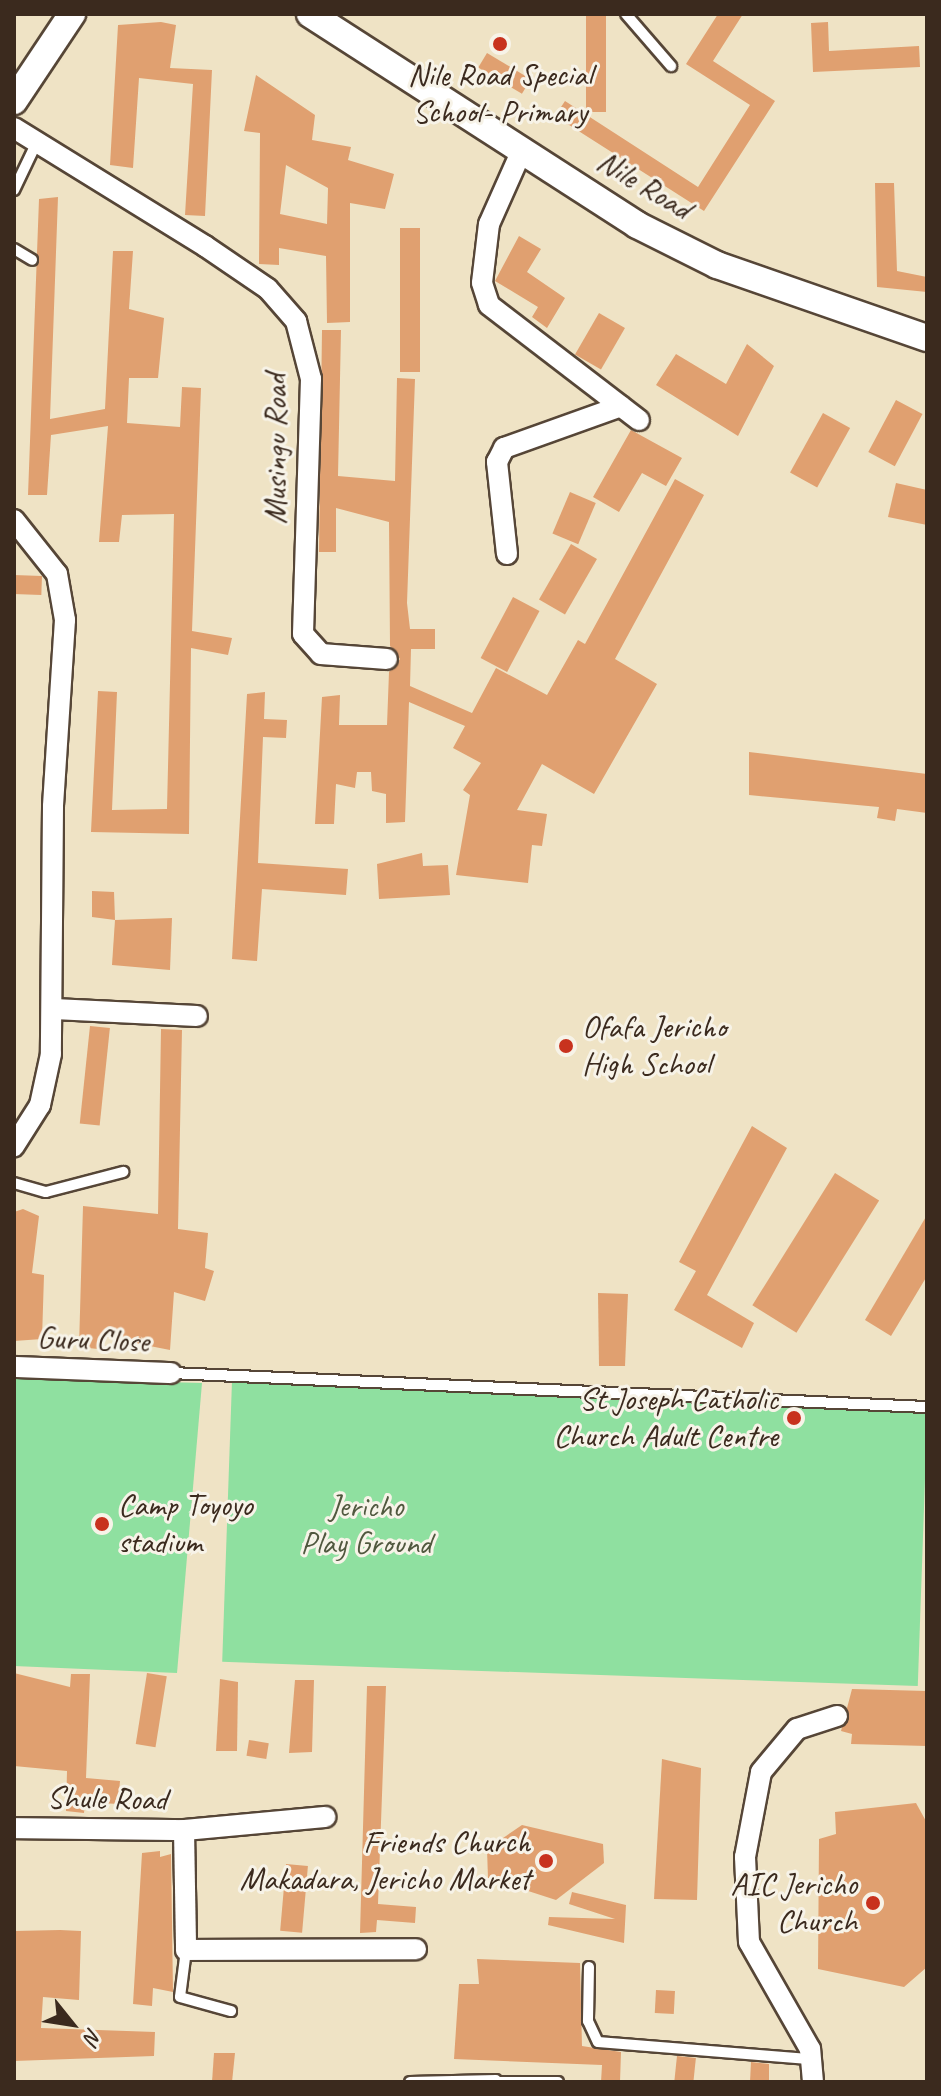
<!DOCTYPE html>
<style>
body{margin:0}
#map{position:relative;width:941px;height:2096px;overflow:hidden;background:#efe3c5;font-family:Caveat,sans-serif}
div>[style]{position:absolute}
.green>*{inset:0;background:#8fe0a0;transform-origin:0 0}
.building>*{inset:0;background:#e0a070;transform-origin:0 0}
.roads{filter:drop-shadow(2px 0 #564637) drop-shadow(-2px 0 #564637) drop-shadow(0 2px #564637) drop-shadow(0 -2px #564637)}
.service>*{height:10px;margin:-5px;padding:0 5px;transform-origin:5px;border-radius:5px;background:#fff}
.minor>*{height:20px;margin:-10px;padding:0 10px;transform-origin:10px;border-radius:10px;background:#fff}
.tertiary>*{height:26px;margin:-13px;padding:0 13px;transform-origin:13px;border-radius:13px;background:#fff}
.dots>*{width:22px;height:22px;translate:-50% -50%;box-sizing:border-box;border:4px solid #f7f3e8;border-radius:50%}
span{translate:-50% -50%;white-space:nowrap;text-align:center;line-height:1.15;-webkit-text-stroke:6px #f7f3e8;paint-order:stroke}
.poi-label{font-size:32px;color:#3b2a1e}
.left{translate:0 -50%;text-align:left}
.right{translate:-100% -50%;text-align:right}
.street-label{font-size:32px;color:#3b2a1e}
.park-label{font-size:32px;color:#50583e}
.frame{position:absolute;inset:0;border:16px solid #3b2a1e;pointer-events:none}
.north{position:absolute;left:32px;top:1984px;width:80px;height:80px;-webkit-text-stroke:6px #f7f3e8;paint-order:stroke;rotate:120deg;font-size:22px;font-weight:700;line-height:32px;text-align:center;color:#3b2a1e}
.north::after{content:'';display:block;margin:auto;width:28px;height:36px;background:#3b2a1e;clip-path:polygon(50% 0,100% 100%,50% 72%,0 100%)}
</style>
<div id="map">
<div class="green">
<i style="clip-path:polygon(14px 1378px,202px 1383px,177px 1673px,14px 1666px)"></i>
<i style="left:232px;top:1381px;width:696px;height:281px;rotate:2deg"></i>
</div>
<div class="building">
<i style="left:586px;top:14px;width:20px;height:98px"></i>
<i style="clip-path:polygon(718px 14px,743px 14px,713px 61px,775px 101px,704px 211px,555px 116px,565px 101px,698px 187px,750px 105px,686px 64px)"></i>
<i style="clip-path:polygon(161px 22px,176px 25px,170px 68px,212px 70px,205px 216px,185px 215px,193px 84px,139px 78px,133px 168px,110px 165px,118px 25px)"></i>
<i style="clip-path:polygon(828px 22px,829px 51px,919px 46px,920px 67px,813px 72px,811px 23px)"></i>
<i style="left:487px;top:53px;width:51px;height:17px;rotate:31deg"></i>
<i style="clip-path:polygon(evenodd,256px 75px,315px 115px,312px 140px,351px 147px,348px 160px,394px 174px,385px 209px,350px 203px,350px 322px,327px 323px,326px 256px,279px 248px,279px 265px,259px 264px,260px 133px,244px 131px,256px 75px,286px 165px,328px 188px,327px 224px,280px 214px,286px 165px)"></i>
<i style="clip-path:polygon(875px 183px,894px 183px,897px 271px,927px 277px,927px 292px,877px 287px)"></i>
<i style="clip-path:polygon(58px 197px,50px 419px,105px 409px,113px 251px,133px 251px,129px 309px,164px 318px,158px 378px,129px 378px,127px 423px,180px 427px,182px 387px,201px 388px,192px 631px,232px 638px,228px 655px,191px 648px,189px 834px,91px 832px,98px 691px,117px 692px,112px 810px,167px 809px,174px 514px,122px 515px,119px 542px,99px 542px,108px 426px,51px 435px,47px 495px,28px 495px,39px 199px)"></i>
<i style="left:400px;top:228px;width:20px;height:144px"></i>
<i style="clip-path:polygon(519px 236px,541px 249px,527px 272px,565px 298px,547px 328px,532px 317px,538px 307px,495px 281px)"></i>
<i style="left:599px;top:313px;width:30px;height:48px;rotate:30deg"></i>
<i style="clip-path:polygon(322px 330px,341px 330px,338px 476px,395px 481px,397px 378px,415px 379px,407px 603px,410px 629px,435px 629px,435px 649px,411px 649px,410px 686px,472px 713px,496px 668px,547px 695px,578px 640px,585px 644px,675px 479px,704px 495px,615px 659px,657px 684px,594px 794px,542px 764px,517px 810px,547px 814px,542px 846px,532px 845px,528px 883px,456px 875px,470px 795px,463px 790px,481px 763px,453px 748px,465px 726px,409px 702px,405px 822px,386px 823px,386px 794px,372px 791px,371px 772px,357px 772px,355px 788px,336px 784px,334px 824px,315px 824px,322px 697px,340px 695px,339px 725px,387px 725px,389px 672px,400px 659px,390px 646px,389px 522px,336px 508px,336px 552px,319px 552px)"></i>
<i style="clip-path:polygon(747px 344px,774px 366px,738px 436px,656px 385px,676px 354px,726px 384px)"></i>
<i style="left:896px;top:400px;width:30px;height:59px;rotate:28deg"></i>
<i style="left:823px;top:413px;width:31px;height:68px;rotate:29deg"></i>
<i style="clip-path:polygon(631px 430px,682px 458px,666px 486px,642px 473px,619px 512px,593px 497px)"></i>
<i style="clip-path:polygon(896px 483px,927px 490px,927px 525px,888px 517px)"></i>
<i style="left:570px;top:492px;width:28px;height:45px;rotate:23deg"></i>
<i style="left:571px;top:544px;width:30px;height:64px;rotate:30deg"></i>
<i style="left:14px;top:575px;width:28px;height:19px;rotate:2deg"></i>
<i style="left:513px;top:597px;width:30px;height:69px;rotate:28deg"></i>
<i style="clip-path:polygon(265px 692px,264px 719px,287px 720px,286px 738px,263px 737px,258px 863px,348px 869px,346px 895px,262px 889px,257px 961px,232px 959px,247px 694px)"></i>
<i style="clip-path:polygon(749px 752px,927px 774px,927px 813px,897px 809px,895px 821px,877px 818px,879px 807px,749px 795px)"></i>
<i style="clip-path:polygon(422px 853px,423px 866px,448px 865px,450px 895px,379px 899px,377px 864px)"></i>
<i style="clip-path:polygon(92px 891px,114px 892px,115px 920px,92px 917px)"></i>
<i style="clip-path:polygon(172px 918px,170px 970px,112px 965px,115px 920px)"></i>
<i style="left:90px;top:1026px;width:20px;height:98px;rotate:6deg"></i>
<i style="clip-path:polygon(161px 1029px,182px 1030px,178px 1229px,208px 1233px,205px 1268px,214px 1271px,205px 1301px,174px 1292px,170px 1350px,99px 1336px,98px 1349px,79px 1347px,83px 1206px,158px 1214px)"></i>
<i style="clip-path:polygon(752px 1126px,787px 1148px,707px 1295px,754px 1323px,742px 1348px,674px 1310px,696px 1271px,679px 1262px)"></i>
<i style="left:835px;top:1173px;width:52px;height:156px;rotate:32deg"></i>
<i style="clip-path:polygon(23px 1209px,39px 1216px,32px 1273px,44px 1275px,42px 1339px,14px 1341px,14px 1212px)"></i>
<i style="clip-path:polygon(927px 1215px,927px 1276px,891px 1336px,865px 1320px)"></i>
<i style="clip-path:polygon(598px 1293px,628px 1294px,625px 1366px,599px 1366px)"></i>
<i style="clip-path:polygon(14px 1673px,70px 1687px,71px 1674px,90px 1674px,86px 1778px,120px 1781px,118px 1804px,85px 1802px,84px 1813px,66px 1811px,67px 1771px,14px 1766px)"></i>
<i style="left:147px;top:1673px;width:20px;height:72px;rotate:9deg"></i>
<i style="clip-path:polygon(220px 1679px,238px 1682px,237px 1751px,216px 1751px)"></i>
<i style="clip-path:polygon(295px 1680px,314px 1680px,312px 1752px,289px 1753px)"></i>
<i style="clip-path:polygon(367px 1686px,386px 1686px,378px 1904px,416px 1907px,415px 1923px,377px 1920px,376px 1932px,360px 1933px)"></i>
<i style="clip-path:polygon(852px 1689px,927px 1691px,927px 1746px,851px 1744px,852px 1734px,841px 1731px)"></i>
<i style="left:249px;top:1740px;width:20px;height:16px;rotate:9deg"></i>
<i style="clip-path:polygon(662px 1759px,701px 1768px,697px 1900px,654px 1899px)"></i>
<i style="clip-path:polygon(916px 1803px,927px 1823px,927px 1967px,904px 1987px,818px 1969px,819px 1839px,836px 1834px,835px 1812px)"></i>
<i style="clip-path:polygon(522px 1825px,603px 1844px,604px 1863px,556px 1900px,488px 1878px,487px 1849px)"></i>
<i style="clip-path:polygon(160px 1851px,160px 1857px,171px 1854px,173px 1992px,153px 1988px,152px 2006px,133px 2004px,142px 1853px)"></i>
<i style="left:286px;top:1864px;width:22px;height:67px;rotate:5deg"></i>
<i style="clip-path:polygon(572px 1892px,626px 1905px,624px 1943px,548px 1925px,549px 1917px,615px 1919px,569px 1904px)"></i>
<i style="clip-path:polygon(60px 1930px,81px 1931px,79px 2000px,43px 1997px,41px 2028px,155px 2032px,154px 2056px,14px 2061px,14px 1931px)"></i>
<i style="clip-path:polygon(477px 1959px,580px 1963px,582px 2046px,621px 2052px,620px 2082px,601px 2082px,602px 2065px,454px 2059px,459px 1984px,479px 1984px)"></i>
<i style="left:656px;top:1990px;width:19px;height:23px;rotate:3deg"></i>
<i style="clip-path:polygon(214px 2053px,235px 2053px,232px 2082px,212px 2082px)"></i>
<i style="left:677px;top:2056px;width:19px;height:26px;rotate:6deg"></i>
<i style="clip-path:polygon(751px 2062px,769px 2064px,769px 2082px,750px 2082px)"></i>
</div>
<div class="roads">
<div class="service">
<i style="left:626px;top:14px;width:69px;rotate:49.1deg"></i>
<i style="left:14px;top:190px;width:53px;rotate:-64.4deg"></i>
<i style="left:14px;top:249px;width:21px;rotate:31deg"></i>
<i style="left:14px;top:1183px;width:33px;rotate:16deg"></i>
<i style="left:46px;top:1192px;width:80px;rotate:-14.6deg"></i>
<i style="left:171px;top:1373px;width:757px;rotate:2.58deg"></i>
<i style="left:186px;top:1950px;width:47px;rotate:97.3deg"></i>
<i style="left:180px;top:1997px;width:53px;rotate:15.4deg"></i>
<i style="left:589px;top:1967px;width:54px;rotate:91.1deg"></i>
<i style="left:588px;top:2021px;width:23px;rotate:65deg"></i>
<i style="left:598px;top:2042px;width:214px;rotate:4.6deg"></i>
<i style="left:410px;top:2082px;width:86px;rotate:-1.3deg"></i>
<i style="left:496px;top:2082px;width:62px"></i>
</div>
<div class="minor">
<i style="left:14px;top:128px;width:225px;rotate:31.7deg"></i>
<i style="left:205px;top:246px;width:76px;rotate:34.3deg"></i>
<i style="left:268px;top:289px;width:43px;rotate:48.8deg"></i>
<i style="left:296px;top:321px;width:60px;rotate:75.5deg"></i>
<i style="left:311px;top:379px;width:255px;rotate:91.8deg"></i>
<i style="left:303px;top:634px;width:27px;rotate:48deg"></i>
<i style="left:321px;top:654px;width:66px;rotate:4.3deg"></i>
<i style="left:522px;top:150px;width:81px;rotate:114deg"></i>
<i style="left:489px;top:224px;width:59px;rotate:96.8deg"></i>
<i style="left:482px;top:283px;width:23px;rotate:72deg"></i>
<i style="left:489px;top:305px;width:189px;rotate:37.5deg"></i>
<i style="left:14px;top:520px;width:69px;rotate:51.5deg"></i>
<i style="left:57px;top:574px;width:47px;rotate:80.1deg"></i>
<i style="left:65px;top:620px;width:187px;rotate:93.7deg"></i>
<i style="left:53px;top:807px;width:247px;rotate:90.5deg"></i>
<i style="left:51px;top:1054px;width:52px;rotate:102.2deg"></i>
<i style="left:40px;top:1105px;width:49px;rotate:122.4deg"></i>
<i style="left:507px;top:554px;width:93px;rotate:-96.2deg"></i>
<i style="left:497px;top:462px;width:16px;rotate:-63deg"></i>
<i style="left:504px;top:448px;width:124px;rotate:-19.7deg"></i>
<i style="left:54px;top:1009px;width:143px;rotate:2.8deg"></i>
<i style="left:14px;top:1367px;width:157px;rotate:2.2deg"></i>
<i style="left:14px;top:1828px;width:170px;rotate:0.7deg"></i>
<i style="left:184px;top:1830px;width:120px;rotate:89deg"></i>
<i style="left:186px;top:1950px;width:230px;rotate:-0.2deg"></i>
<i style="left:184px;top:1830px;width:142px;rotate:-5.3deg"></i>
<i style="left:813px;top:2082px;width:33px;rotate:-95deg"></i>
<i style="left:810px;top:2049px;width:123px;rotate:-119.7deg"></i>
<i style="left:749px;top:1942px;width:85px;rotate:-92.7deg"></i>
<i style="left:745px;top:1857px;width:86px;rotate:-79.3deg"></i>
<i style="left:761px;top:1772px;width:56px;rotate:-50.1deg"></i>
<i style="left:797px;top:1729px;width:42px;rotate:-18deg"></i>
</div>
<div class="tertiary">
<i style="left:310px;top:14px;width:389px;rotate:32.8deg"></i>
<i style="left:637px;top:225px;width:89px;rotate:26.6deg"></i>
<i style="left:717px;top:265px;width:222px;rotate:19.2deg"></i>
<i style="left:14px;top:101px;width:105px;rotate:-56.3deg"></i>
</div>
</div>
<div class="dots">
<i style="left:500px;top:44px;background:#c8321e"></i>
<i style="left:566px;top:1046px;background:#c8321e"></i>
<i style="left:794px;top:1418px;background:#c8321e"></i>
<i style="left:102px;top:1524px;background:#c8321e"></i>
<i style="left:546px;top:1861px;background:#c8321e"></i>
<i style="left:873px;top:1903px;background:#c8321e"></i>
</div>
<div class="poi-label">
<span style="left:500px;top:94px">Nile Road Special<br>School- Primary</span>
<span class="left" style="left:582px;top:1046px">Ofafa Jericho<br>High School</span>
<span class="right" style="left:778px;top:1418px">St Joseph Catholic<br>Church Adult Centre</span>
<span class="left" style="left:118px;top:1524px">Camp Toyoyo<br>stadium</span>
<span class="right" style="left:530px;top:1861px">Friends Church<br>Makadara, Jericho Market</span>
<span class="right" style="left:857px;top:1903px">AIC Jericho<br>Church</span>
</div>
<div class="street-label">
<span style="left:644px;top:185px;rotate:31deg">Nile Road</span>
<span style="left:276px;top:449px;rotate:-90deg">Musingu Road</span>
<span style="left:93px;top:1340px;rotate:2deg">Guru Close</span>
<span style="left:107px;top:1799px;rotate:1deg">Shule Road</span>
</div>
<div class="park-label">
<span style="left:366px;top:1525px">Jericho<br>Play Ground</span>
</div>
<div class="frame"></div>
<div class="north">N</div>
</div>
